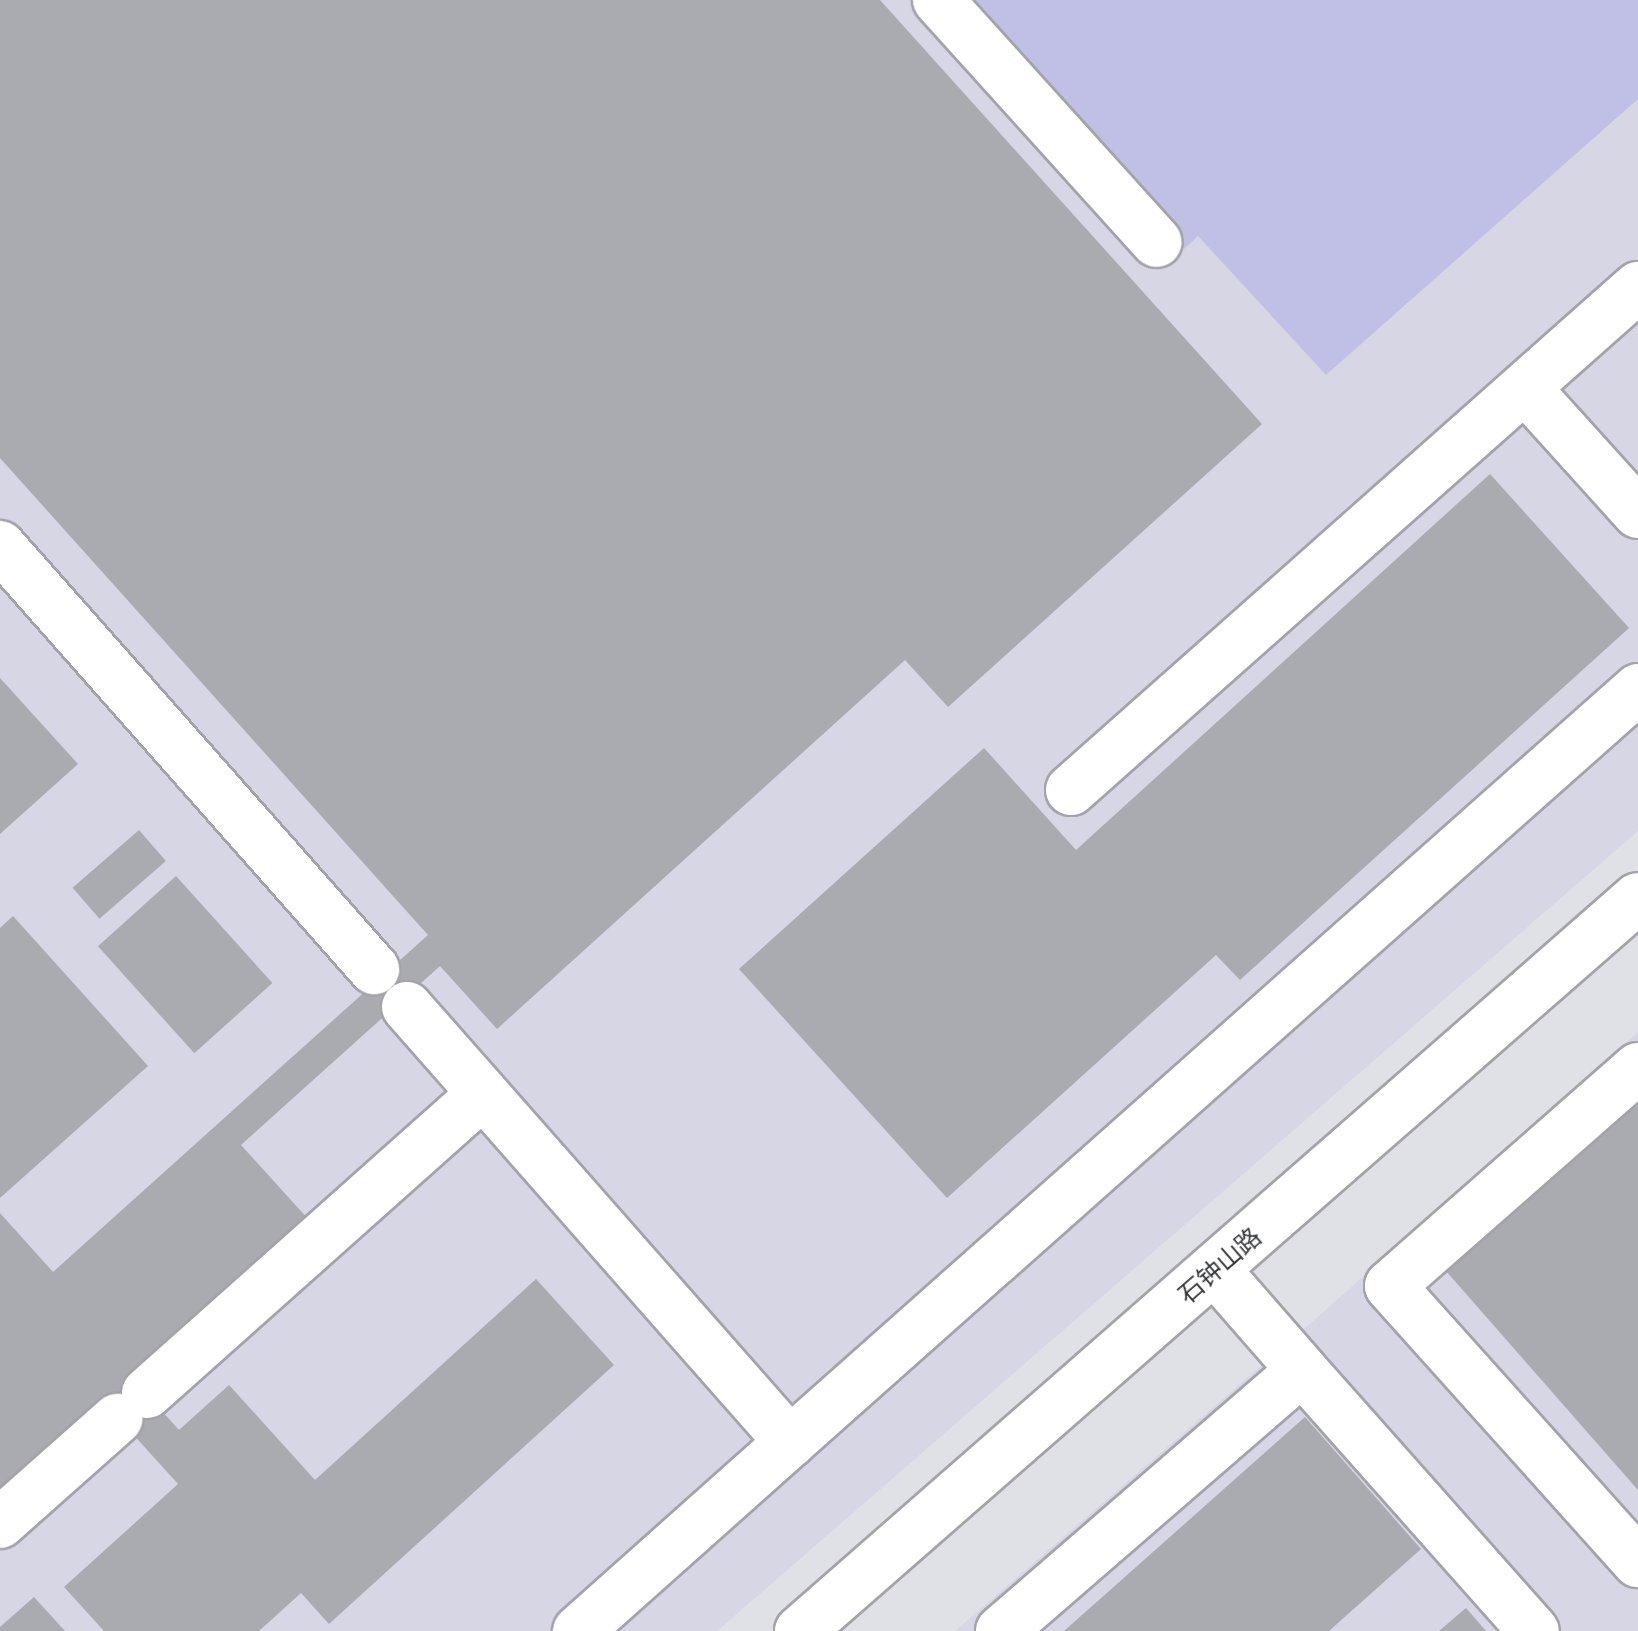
<!DOCTYPE html>
<meta charset="utf-8">
<style>
body{margin:0}
#map{position:relative;width:1638px;height:1631px;overflow:hidden;background:#e0e0e7;font-family:Literata,"Noto Sans SC",serif}
div>[style]{position:absolute}
.built>*{inset:0;background:#d6d6e5}
.green>*{inset:0;background:#c0c0e6}
.building>*{inset:0;background:#aaaab1;transform-origin:0 0}
.roads{filter:drop-shadow(2px 0 #a3a3a9) drop-shadow(-2px 0 #a3a3a9) drop-shadow(0 2px #a3a3a9) drop-shadow(0 -2px #a3a3a9)}
.minor>*{height:50px;margin:-25px;padding:0 25px;transform-origin:25px;border-radius:25px;background:#fff}
span{translate:-50% -50%;white-space:nowrap;text-align:center;line-height:1.15;-webkit-text-stroke:9px #fff;paint-order:stroke}
.street-label{font-size:25px;color:#37383a}
</style>
<div id="map">
<div class="built">
<i style="clip-path:polygon(0 0,1638px 0,1638px 831px,717px 1631px,0 1631px)"></i>
<i style="clip-path:polygon(1638px 1032px,1638px 1631px,955px 1631px,1321px 1314px)"></i>
</div>
<div class="green">
<i style="clip-path:polygon(961px 0,1638px 0,1638px 99px,1326px 375px,1198px 236px,1184px 249px)"></i>
</div>
<div class="building">
<i style="clip-path:polygon(0 0,880px 0,1262px 424px,948px 707px,905px 660px,497px 1029px,440px 966px,241px 1145px,309px 1220px,134px 1380px,179px 1430px,229px 1385px,315px 1480px,536px 1279px,614px 1365px,329px 1624px,301px 1593px,259px 1631px,104px 1631px,64px 1587px,178px 1484px,102px 1400px,0 1492px,0 1213px,53px 1272px,428px 935px,0 458px)"></i>
<i style="clip-path:polygon(1490px 474px,1629px 628px,1240px 980px,1216px 955px,947px 1198px,739px 969px,984px 748px,1076px 850px)"></i>
<i style="clip-path:polygon(0 678px,78px 764px,0 834px)"></i>
<i style="left:139px;top:830px;width:41px;height:88px;rotate:49deg"></i>
<i style="left:176px;top:876px;width:144px;height:105px;rotate:48deg"></i>
<i style="clip-path:polygon(13px 916px,148px 1066px,0 1198px,0 928px)"></i>
<i style="clip-path:polygon(1638px 1089px,1638px 1490px,1439px 1263px)"></i>
<i style="clip-path:polygon(1305px 1417px,1421px 1549px,1329px 1631px,1064px 1631px)"></i>
<i style="clip-path:polygon(34px 1597px,65px 1631px,0 1631px,0 1627px)"></i>
<i style="clip-path:polygon(1466px 1608px,1486px 1631px,1439px 1631px)"></i>
</div>
<div class="roads">
<div class="minor">
<i style="left:938px;top:0;width:326px;rotate:47.9deg"></i>
<i style="left:1526px;top:389px;width:167px;rotate:47.9deg"></i>
<i style="left:0;top:546px;width:565px;rotate:48.52deg"></i>
<i style="left:1071px;top:790px;width:758px;rotate:-41.58deg"></i>
<i style="left:407px;top:1007px;width:580px;rotate:48.64deg"></i>
<i style="left:790px;top:1442px;width:1134px;rotate:-41.6deg"></i>
<i style="left:1638px;top:1068px;width:330px;rotate:138.7deg"></i>
<i style="left:1390px;top:1286px;width:371px;rotate:48.1deg"></i>
<i style="left:1214px;top:1269px;width:134px;rotate:48.9deg"></i>
<i style="left:147px;top:1393px;width:450px;rotate:-41.7deg"></i>
<i style="left:0;top:1523px;width:157px;rotate:-41.6deg"></i>
<i style="left:578px;top:1631px;width:284px;rotate:-41.7deg"></i>
<i style="left:800px;top:1631px;width:1113px;rotate:-41.18deg"></i>
<i style="left:1001px;top:1631px;width:398px;rotate:-40.9deg"></i>
<i style="left:1302px;top:1370px;width:349px;rotate:48.4deg"></i>
</div>
</div>
<div class="street-label">
<span style="left:1219px;top:1265px;rotate:-41deg">石钟山路</span>
</div>
</div>
